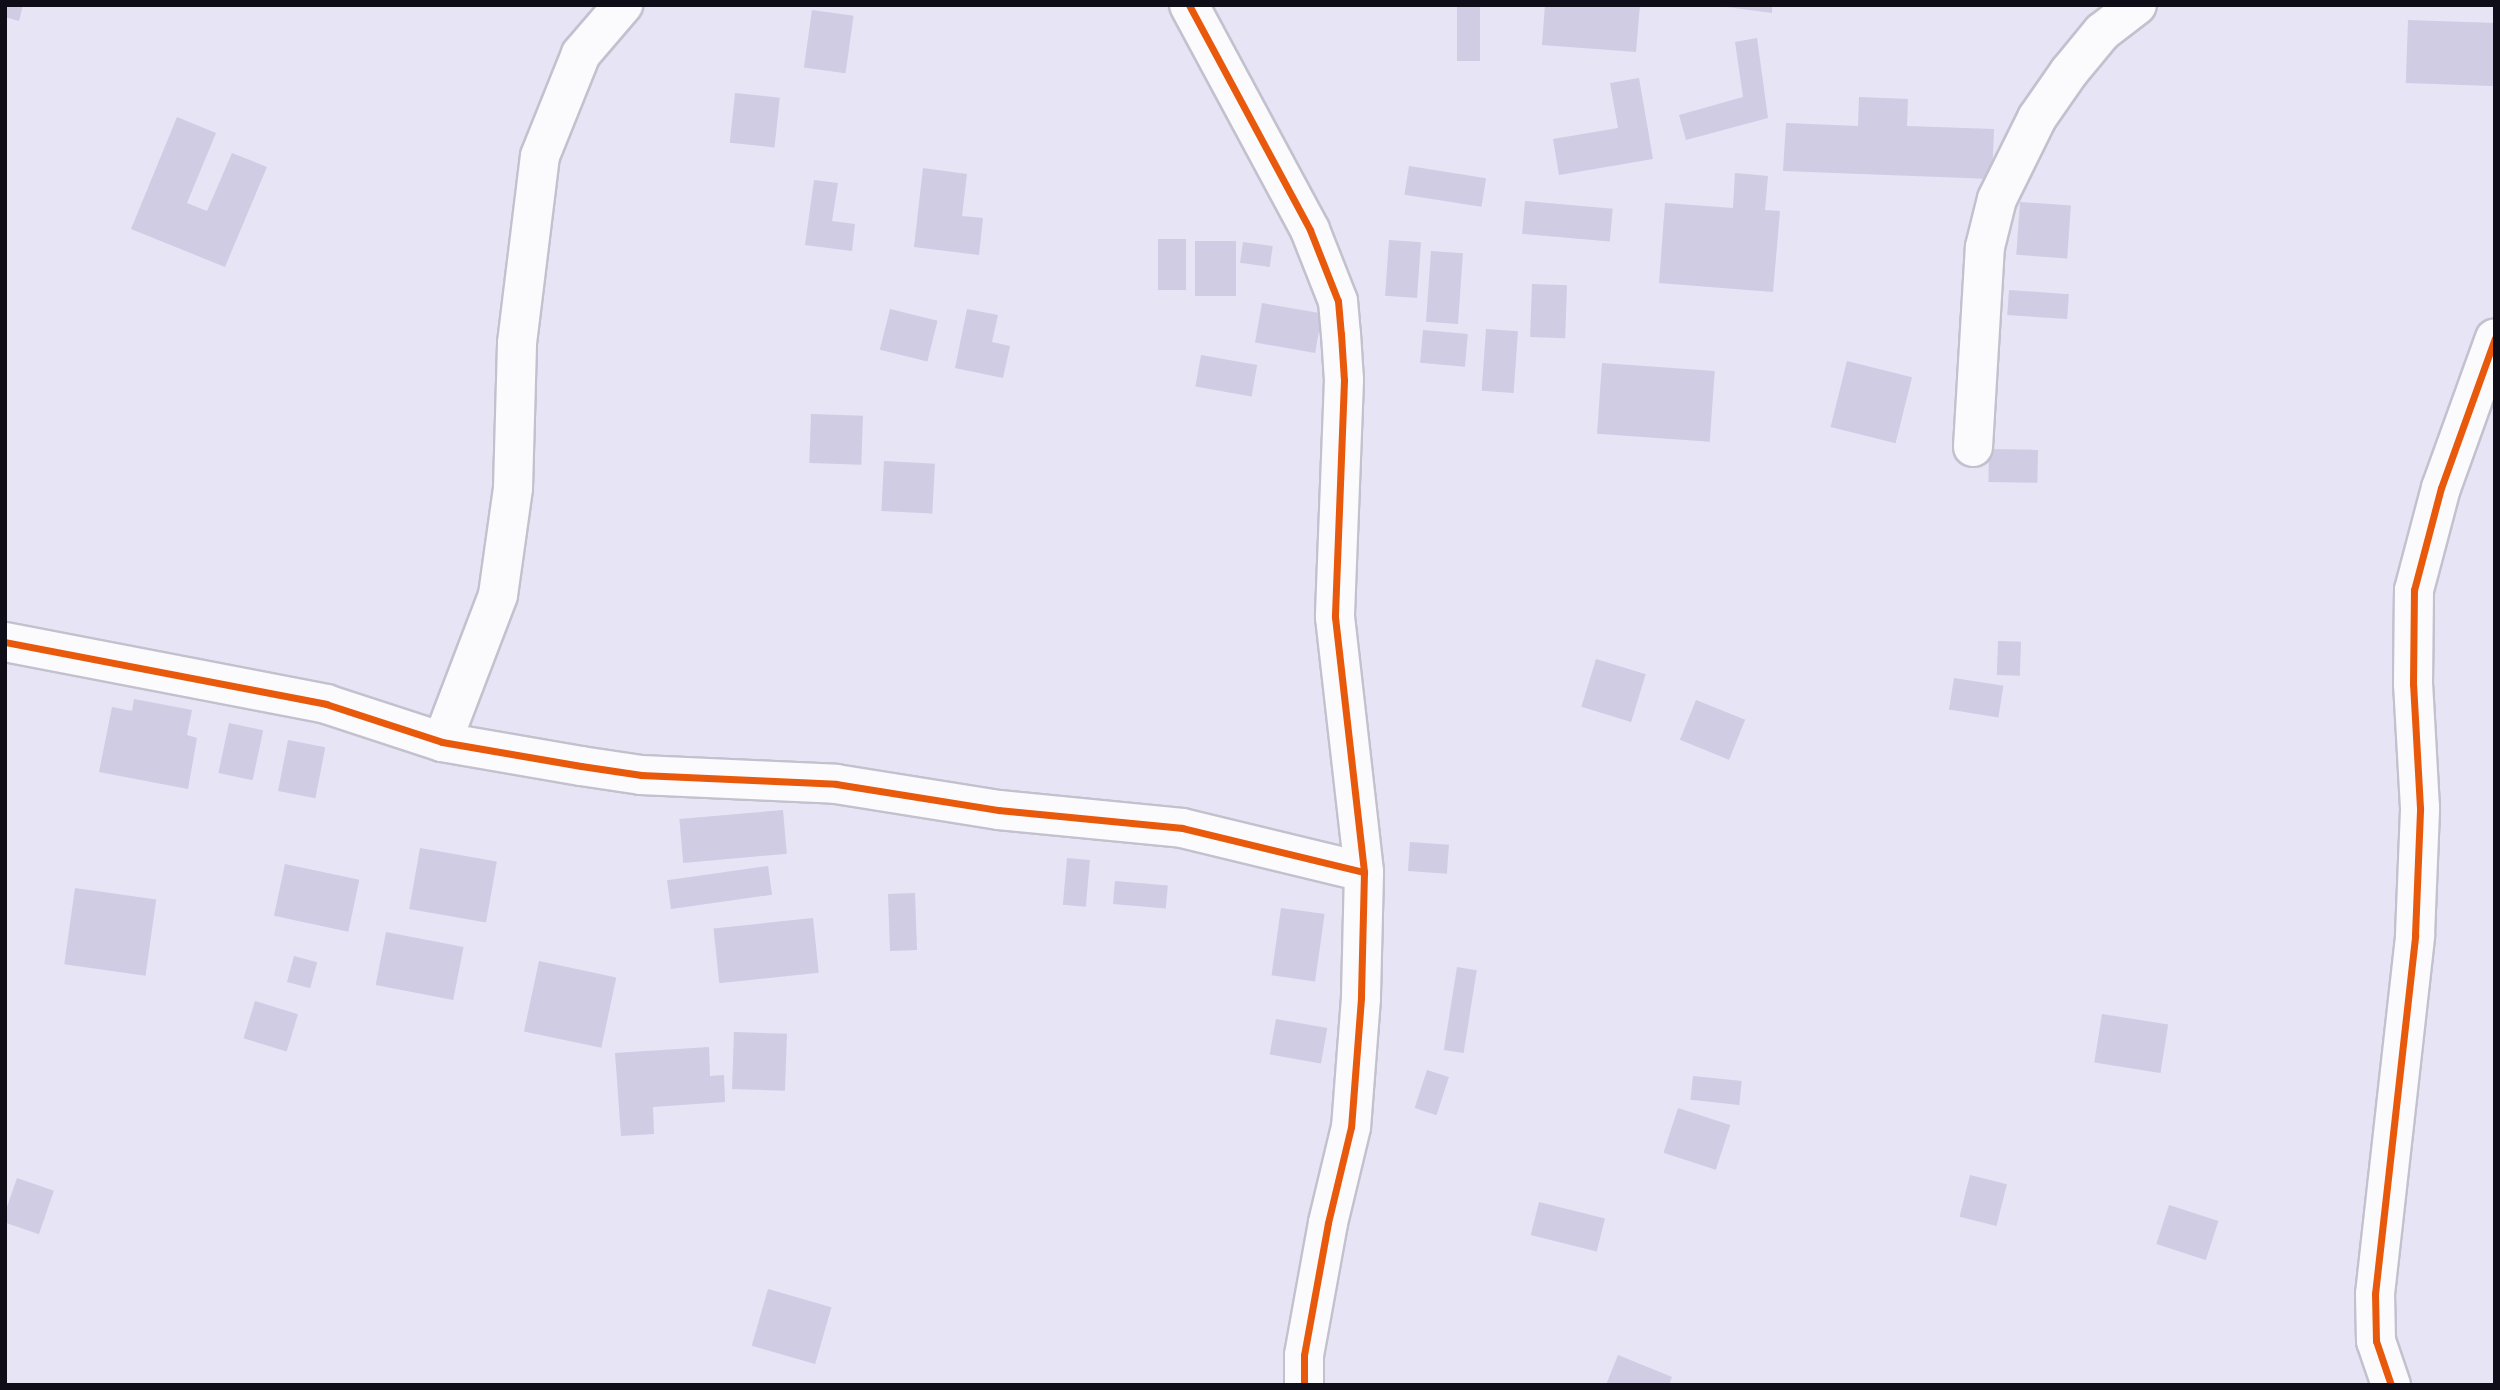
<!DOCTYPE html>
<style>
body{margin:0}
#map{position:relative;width:2500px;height:1390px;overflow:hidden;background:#e6e4f5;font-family:"Nunito Sans",sans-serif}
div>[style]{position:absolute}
.building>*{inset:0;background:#cfcce4;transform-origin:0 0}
.roads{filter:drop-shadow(2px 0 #c3c1ce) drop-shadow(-2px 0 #c3c1ce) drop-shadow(0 2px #c3c1ce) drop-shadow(0 -2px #c3c1ce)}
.street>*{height:38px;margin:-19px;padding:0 19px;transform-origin:19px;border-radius:19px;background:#fbfbfe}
.cycleway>*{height:7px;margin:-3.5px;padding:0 3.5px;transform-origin:3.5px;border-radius:3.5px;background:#e8590c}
span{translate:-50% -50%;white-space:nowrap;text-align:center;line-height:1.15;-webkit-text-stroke:5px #fff;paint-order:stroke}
.frame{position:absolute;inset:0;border:7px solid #0f0d17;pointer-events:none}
</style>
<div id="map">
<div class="building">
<i style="clip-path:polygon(5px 5px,23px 5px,19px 21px,5px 17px)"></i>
<i style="left:1457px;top:5px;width:23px;height:56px"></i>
<i style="clip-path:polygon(1545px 5px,1640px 5px,1636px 52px,1542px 45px)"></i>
<i style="clip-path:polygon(1712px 5px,1772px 5px,1772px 13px)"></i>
<i style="left:812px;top:10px;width:42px;height:58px;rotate:8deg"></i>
<i style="left:2408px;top:20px;width:87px;height:63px;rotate:2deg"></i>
<i style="clip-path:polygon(1757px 38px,1768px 118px,1686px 140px,1679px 115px,1743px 97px,1735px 42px)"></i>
<i style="clip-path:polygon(1639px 78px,1653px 159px,1559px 175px,1553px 139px,1618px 128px,1610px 83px)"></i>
<i style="left:735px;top:93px;width:45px;height:50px;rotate:6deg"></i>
<i style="clip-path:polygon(1859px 97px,1908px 99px,1907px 126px,1994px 129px,1992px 179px,1783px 171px,1786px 123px,1858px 126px)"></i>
<i style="clip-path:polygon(177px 117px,216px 133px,187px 203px,207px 211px,232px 153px,267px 167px,225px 267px,131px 229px)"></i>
<i style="left:1409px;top:166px;width:78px;height:29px;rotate:9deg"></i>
<i style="clip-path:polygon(923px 168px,967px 174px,962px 216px,983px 218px,979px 255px,914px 247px)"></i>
<i style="clip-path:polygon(1735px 173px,1768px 176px,1765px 210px,1780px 211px,1773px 292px,1659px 283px,1665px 203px,1733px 208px)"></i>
<i style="clip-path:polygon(814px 180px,838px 183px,832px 221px,855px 224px,852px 251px,805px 245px)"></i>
<i style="left:1525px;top:201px;width:88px;height:33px;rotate:5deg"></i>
<i style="left:2020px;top:202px;width:51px;height:53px;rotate:4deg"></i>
<i style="left:1158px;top:239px;width:28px;height:51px"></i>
<i style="left:1389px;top:240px;width:32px;height:56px;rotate:4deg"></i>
<i style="left:1236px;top:241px;width:55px;height:41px;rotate:90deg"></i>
<i style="left:1243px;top:242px;width:30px;height:21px;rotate:8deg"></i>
<i style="left:1431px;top:251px;width:32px;height:71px;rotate:4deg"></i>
<i style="left:1532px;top:284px;width:35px;height:53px;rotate:2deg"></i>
<i style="left:2009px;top:290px;width:60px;height:25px;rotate:4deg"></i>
<i style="left:1262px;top:303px;width:61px;height:40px;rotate:10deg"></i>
<i style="left:890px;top:309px;width:49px;height:42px;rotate:14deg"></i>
<i style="clip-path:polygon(967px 309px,998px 315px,992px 342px,1010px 346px,1003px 378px,955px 368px)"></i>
<i style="left:1486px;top:329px;width:32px;height:62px;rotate:4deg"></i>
<i style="left:1423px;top:330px;width:45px;height:33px;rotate:5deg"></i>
<i style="left:1201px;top:355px;width:57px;height:32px;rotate:10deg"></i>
<i style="left:1847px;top:361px;width:67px;height:68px;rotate:14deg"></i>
<i style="left:1602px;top:363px;width:113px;height:71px;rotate:4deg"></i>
<i style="left:811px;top:414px;width:52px;height:49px;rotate:2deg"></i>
<i style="left:1989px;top:449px;width:49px;height:33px;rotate:1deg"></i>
<i style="left:884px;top:461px;width:51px;height:50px;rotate:3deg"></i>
<i style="left:1998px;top:641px;width:23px;height:34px;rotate:2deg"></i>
<i style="left:1596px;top:659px;width:52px;height:50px;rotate:17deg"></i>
<i style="left:1954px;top:678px;width:50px;height:32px;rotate:9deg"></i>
<i style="clip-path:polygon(134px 699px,192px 710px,187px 735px,197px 738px,188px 789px,99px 772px,112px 707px,132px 711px)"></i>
<i style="left:1696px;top:700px;width:53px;height:43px;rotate:22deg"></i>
<i style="left:229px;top:723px;width:35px;height:51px;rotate:12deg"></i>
<i style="left:288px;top:740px;width:38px;height:52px;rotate:11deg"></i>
<i style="left:783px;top:810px;width:44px;height:104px;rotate:85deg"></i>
<i style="left:1410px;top:842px;width:39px;height:29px;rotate:4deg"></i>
<i style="left:420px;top:848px;width:78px;height:62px;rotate:10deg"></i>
<i style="left:1067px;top:858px;width:23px;height:47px;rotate:5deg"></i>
<i style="left:285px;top:864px;width:76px;height:53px;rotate:12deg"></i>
<i style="left:768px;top:866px;width:29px;height:102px;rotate:82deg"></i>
<i style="left:1115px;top:881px;width:53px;height:23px;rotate:5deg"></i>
<i style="left:75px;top:888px;width:82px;height:77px;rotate:8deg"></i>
<i style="left:915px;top:893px;width:57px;height:27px;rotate:88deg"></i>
<i style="left:1281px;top:908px;width:44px;height:68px;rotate:8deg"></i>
<i style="left:813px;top:918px;width:55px;height:100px;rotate:84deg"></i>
<i style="left:386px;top:932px;width:79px;height:54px;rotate:11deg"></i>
<i style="left:294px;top:956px;width:24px;height:27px;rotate:15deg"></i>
<i style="left:539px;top:961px;width:79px;height:72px;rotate:12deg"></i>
<i style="left:1457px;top:967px;width:20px;height:84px;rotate:9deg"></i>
<i style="left:255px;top:1001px;width:45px;height:39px;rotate:17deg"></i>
<i style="left:2102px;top:1014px;width:67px;height:49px;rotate:9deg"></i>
<i style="left:1276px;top:1019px;width:52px;height:36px;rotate:10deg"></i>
<i style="left:734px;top:1032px;width:53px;height:57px;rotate:2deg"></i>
<i style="clip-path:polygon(709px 1047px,710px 1076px,724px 1075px,725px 1102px,653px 1107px,654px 1134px,621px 1136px,615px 1053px)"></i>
<i style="left:1427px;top:1070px;width:23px;height:40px;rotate:18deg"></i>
<i style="left:1693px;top:1076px;width:49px;height:24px;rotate:6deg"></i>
<i style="left:1678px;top:1108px;width:55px;height:47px;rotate:18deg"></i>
<i style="left:1970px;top:1175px;width:38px;height:43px;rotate:14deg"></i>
<i style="left:17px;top:1178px;width:39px;height:46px;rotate:19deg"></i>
<i style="left:1539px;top:1202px;width:68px;height:34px;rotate:14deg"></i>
<i style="left:2169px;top:1205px;width:52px;height:41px;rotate:18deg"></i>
<i style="left:768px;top:1289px;width:66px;height:59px;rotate:16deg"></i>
<i style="clip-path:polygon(1618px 1355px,1672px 1377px,1669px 1385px,1606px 1385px)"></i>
</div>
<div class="roads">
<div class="street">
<i style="left:1189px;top:5px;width:255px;rotate:61.7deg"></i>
<i style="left:1310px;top:230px;width:76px;rotate:68.5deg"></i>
<i style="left:1338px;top:301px;width:33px;rotate:85deg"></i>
<i style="left:1341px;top:334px;width:46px;rotate:86.3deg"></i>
<i style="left:1344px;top:380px;width:237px;rotate:92.2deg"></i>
<i style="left:1335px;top:617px;width:257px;rotate:83.5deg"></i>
<i style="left:1364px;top:872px;width:126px;rotate:91.4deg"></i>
<i style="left:1361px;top:998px;width:129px;rotate:94.4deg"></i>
<i style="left:1351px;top:1127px;width:99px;rotate:103.5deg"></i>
<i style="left:1328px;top:1223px;width:134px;rotate:100.3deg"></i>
<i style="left:1304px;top:1355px;width:30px;rotate:90deg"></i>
<i style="left:1973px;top:447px;width:200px;rotate:-86.6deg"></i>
<i style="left:1985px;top:247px;width:49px;rotate:-76deg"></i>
<i style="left:1997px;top:199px;width:90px;rotate:-63.7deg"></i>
<i style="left:2037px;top:118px;width:56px;rotate:-55.2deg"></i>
<i style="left:2069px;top:72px;width:52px;rotate:-50.5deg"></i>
<i style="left:2102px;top:32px;width:44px;rotate:-37.6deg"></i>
<i style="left:5px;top:642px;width:327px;rotate:10.9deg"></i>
<i style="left:326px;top:704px;width:122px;rotate:18.1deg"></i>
<i style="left:442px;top:742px;width:141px;rotate:9.8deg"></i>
<i style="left:581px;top:766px;width:61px;rotate:8.5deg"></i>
<i style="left:641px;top:775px;width:195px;rotate:2.6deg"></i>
<i style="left:836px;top:784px;width:165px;rotate:9.1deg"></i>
<i style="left:999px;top:810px;width:184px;rotate:5.6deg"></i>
<i style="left:1182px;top:828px;width:187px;rotate:13.6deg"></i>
<i style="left:442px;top:742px;width:157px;rotate:-69.1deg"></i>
<i style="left:498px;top:595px;width:108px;rotate:-82deg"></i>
<i style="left:513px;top:488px;width:145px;rotate:-88.4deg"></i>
<i style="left:517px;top:343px;width:188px;rotate:-83deg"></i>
<i style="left:540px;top:156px;width:110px;rotate:-68.1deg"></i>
<i style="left:581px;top:54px;width:65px;rotate:-49.4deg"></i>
<i style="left:2391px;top:1385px;width:46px;rotate:-108.8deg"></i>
<i style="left:2376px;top:1341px;width:47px;rotate:-91.2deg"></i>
<i style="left:2375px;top:1294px;width:361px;rotate:-83.6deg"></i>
<i style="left:2415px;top:935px;width:127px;rotate:-87.7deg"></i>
<i style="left:2420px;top:808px;width:124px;rotate:-93.2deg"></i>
<i style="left:2413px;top:684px;width:94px;rotate:-89.4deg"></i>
<i style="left:2414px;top:590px;width:106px;rotate:-75.2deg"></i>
<i style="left:2441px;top:488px;width:159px;rotate:-70.2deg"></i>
</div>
</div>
<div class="cycleway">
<i style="left:1189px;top:5px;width:255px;rotate:61.7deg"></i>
<i style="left:1310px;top:230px;width:76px;rotate:68.5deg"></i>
<i style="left:1338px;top:301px;width:33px;rotate:85deg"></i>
<i style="left:1341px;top:334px;width:46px;rotate:86.3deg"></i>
<i style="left:1344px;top:380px;width:237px;rotate:92.2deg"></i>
<i style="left:1335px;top:617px;width:257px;rotate:83.5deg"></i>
<i style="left:1364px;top:872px;width:126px;rotate:91.4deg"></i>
<i style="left:1361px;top:998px;width:129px;rotate:94.4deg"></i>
<i style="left:1351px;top:1127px;width:99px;rotate:103.5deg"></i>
<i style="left:1328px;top:1223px;width:134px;rotate:100.3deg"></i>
<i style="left:1304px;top:1355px;width:30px;rotate:90deg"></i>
<i style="left:5px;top:642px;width:327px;rotate:10.9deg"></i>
<i style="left:326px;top:704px;width:122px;rotate:18.1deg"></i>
<i style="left:442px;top:742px;width:141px;rotate:9.8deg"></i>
<i style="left:581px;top:766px;width:61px;rotate:8.5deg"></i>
<i style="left:641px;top:775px;width:195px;rotate:2.6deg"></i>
<i style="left:836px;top:784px;width:165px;rotate:9.1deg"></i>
<i style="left:999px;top:810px;width:184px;rotate:5.6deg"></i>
<i style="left:1182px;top:828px;width:187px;rotate:13.6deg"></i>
<i style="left:2391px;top:1385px;width:46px;rotate:-108.8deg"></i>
<i style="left:2376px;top:1341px;width:47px;rotate:-91.2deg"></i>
<i style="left:2375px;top:1294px;width:361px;rotate:-83.6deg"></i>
<i style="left:2415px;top:935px;width:127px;rotate:-87.7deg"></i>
<i style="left:2420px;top:808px;width:124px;rotate:-93.2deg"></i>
<i style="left:2413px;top:684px;width:94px;rotate:-89.4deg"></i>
<i style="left:2414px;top:590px;width:106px;rotate:-75.2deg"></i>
<i style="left:2441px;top:488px;width:159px;rotate:-70.2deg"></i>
</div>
<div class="frame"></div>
</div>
